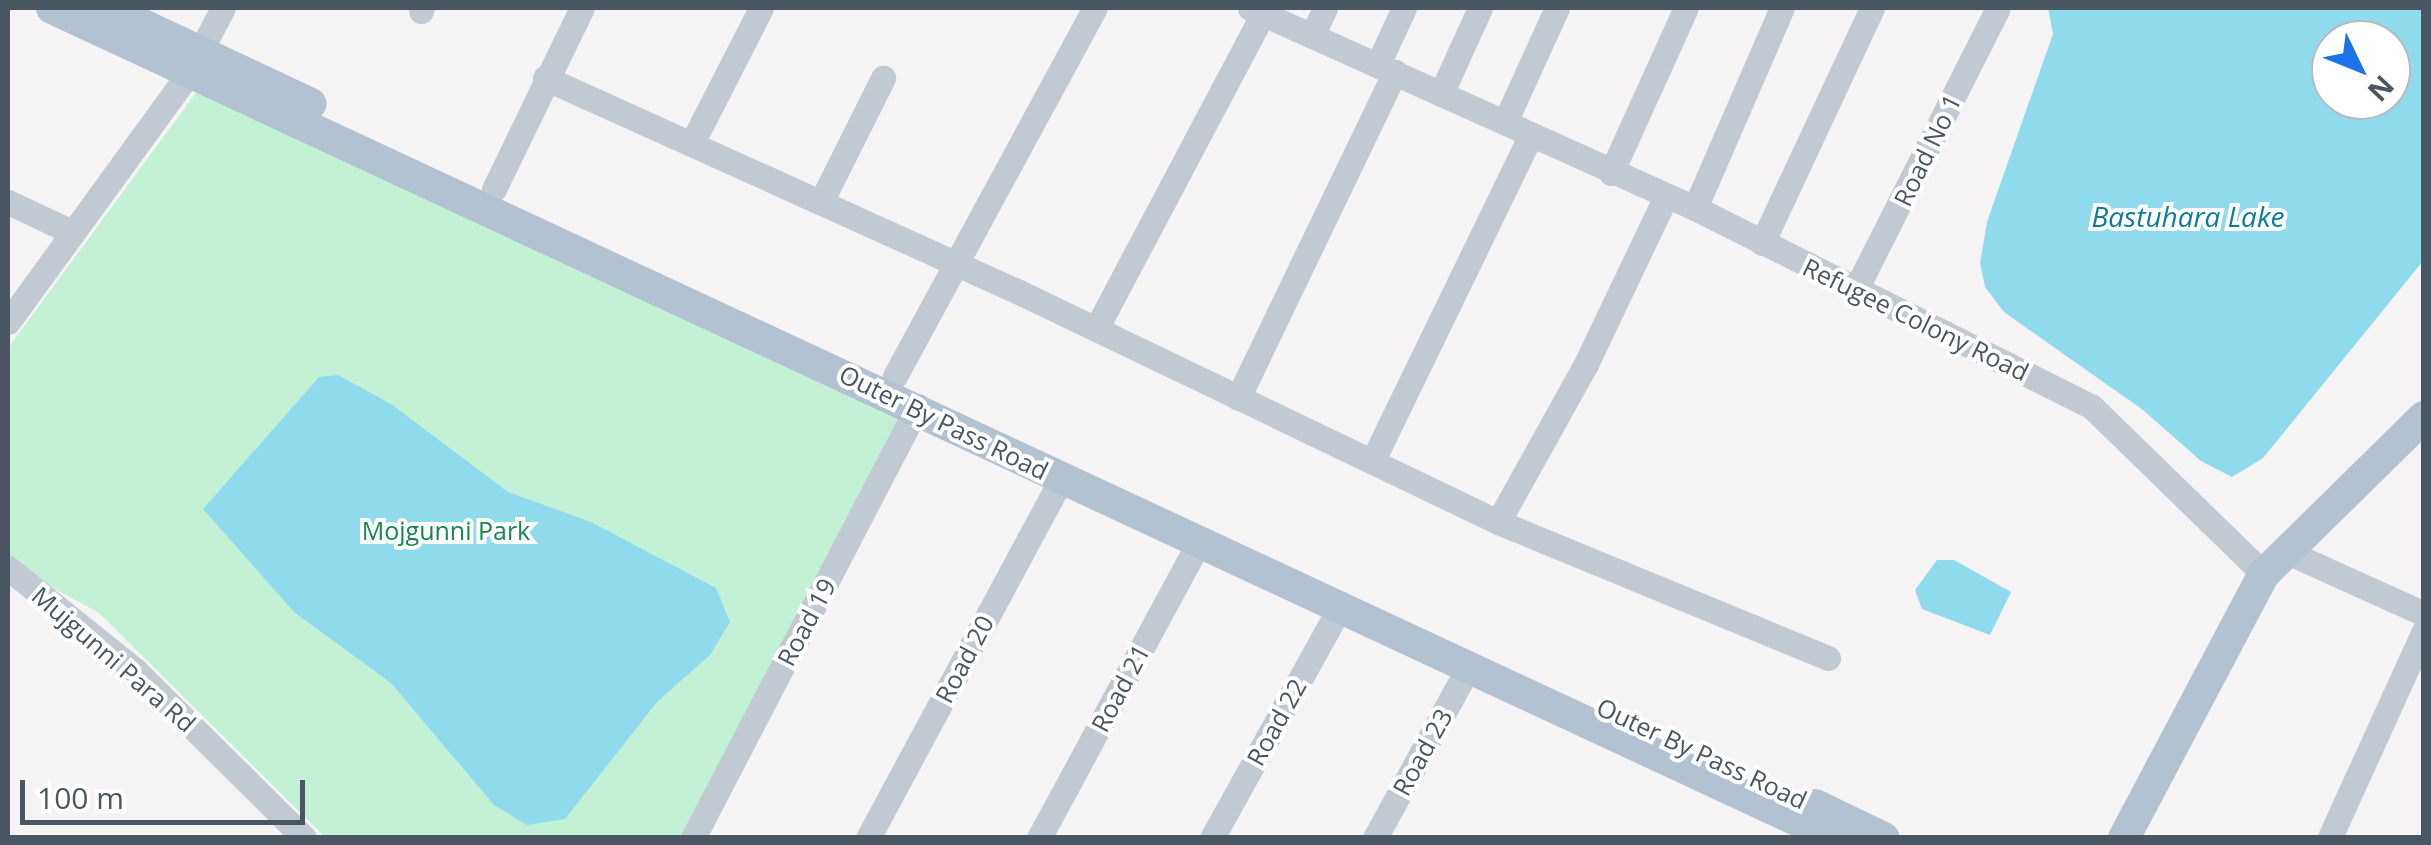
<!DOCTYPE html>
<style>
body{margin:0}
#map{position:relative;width:2431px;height:845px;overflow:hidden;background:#f5f3f3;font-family:"Open Sans",sans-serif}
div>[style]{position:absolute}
.green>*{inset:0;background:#c3f1d5}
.water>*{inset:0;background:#90daee}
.minor>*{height:25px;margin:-12.5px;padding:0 12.5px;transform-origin:12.5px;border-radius:12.5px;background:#c1cad2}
.major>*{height:32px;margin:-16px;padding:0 16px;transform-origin:16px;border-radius:16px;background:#b3c2d1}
span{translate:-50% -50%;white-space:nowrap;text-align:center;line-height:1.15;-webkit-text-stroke:8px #fff;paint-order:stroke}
.street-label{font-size:25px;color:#4a5661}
.park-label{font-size:25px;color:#17864f}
.water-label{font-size:28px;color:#0c7c9b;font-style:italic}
.frame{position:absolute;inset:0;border:10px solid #4a5661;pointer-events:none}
.north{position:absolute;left:2311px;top:20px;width:100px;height:100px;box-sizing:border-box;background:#fff;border:2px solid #b7bbc0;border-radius:50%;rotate:133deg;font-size:28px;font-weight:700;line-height:40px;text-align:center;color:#4a5661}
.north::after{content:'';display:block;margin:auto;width:35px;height:45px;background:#1a73e8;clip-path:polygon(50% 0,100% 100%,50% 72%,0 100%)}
.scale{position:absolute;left:20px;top:780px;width:285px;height:45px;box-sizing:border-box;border:5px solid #4a5661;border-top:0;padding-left:12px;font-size:30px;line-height:35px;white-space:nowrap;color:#4a5661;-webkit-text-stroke:8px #fff;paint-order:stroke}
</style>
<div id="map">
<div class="green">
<i style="clip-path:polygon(201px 86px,910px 407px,683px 837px,325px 837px,98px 612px,8px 564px,8px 348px)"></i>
</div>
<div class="water">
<i style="clip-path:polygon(evenodd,2048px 8px,2423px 8px,2423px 261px,2263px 458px,2232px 477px,2201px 461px,2143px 410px,2004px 312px,1985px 287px,1980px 263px,1987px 222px,2053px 34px,2048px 8px,2331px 40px,2391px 40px,2391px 100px,2331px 100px,2331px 40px)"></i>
<i style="clip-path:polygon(338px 375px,391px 404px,508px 492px,591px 522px,716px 588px,730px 622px,710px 655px,657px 702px,565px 819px,527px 825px,494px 805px,391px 683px,294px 612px,203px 509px,319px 377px)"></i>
<i style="clip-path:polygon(1937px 560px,1954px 560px,2011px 592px,1990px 635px,1922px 609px,1915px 590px)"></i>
</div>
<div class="minor">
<i style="left:1250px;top:8px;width:488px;rotate:24.2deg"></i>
<i style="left:1695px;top:208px;width:443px;rotate:26.6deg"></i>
<i style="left:2091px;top:406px;width:241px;rotate:44.2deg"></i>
<i style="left:421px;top:11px;width:3px;rotate:-72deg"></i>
<i style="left:1312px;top:36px;width:31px;rotate:-65deg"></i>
<i style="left:1378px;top:64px;width:62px;rotate:-65.1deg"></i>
<i style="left:545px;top:78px;width:520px;rotate:24.3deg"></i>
<i style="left:1019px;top:292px;width:531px;rotate:25.65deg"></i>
<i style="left:1498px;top:522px;width:357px;rotate:22.4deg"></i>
<i style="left:1441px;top:94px;width:94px;rotate:-65.6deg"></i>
<i style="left:1505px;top:122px;width:125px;rotate:-65.5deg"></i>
<i style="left:693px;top:141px;width:149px;rotate:-62.9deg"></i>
<i style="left:1611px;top:173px;width:181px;rotate:-65.6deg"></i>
<i style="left:494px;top:189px;width:201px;rotate:-64.1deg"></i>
<i style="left:8px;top:202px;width:68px;rotate:25.1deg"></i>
<i style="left:821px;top:202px;width:139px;rotate:-63.4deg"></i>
<i style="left:1695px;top:208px;width:218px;rotate:-66.5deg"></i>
<i style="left:1762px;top:243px;width:259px;rotate:-64.9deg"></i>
<i style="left:1855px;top:291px;width:317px;rotate:-63.2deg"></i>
<i style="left:8px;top:322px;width:308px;rotate:-54deg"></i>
<i style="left:189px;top:73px;width:73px;rotate:-62.4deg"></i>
<i style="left:1096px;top:329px;width:357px;rotate:-62.1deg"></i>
<i style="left:895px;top:376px;width:419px;rotate:-61.5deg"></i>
<i style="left:1238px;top:398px;width:362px;rotate:-64.3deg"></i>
<i style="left:1373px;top:460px;width:362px;rotate:-64.1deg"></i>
<i style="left:1498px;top:522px;width:179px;rotate:-60.9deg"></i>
<i style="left:1585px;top:366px;width:188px;rotate:-64.5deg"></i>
<i style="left:2287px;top:552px;width:150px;rotate:24.3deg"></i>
<i style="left:8px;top:568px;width:164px;rotate:38.8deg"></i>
<i style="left:136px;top:671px;width:237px;rotate:44.8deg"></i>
<i style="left:2330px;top:837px;width:226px;rotate:-65.5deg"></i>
<i style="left:693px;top:838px;width:487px;rotate:-62.5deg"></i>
<i style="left:868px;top:838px;width:407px;rotate:-61.7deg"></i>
<i style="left:1039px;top:838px;width:340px;rotate:-61.6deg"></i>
<i style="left:1212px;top:838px;width:264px;rotate:-61deg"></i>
<i style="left:1375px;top:838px;width:196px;rotate:-61.3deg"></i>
</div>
<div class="major">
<i style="left:52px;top:8px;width:1967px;rotate:24.96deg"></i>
<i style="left:107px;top:8px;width:225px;rotate:25.2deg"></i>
<i style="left:1815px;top:805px;width:76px;rotate:25.6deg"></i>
<i style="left:2124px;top:838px;width:299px;rotate:-62.1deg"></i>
<i style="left:2264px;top:574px;width:224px;rotate:-44.5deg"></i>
</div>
<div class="street-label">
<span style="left:1927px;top:150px;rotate:-64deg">Road No 1</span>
<span style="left:1916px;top:319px;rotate:26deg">Refugee Colony Road</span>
<span style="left:944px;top:422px;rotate:26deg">Outer By Pass Road</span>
<span style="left:806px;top:622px;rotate:-62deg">Road 19</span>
<span style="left:114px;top:659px;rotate:41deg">Mujgunni Para Rd</span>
<span style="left:964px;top:659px;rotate:-62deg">Road 20</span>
<span style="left:1120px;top:688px;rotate:-62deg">Road 21</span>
<span style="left:1276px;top:722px;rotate:-61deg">Road 22</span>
<span style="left:1422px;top:752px;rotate:-61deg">Road 23</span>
<span style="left:1702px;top:753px;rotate:25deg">Outer By Pass Road</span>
</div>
<div class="park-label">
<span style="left:446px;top:530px">Mojgunni Park</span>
</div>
<div class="water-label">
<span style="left:2188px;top:216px">Bastuhara Lake</span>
</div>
<div class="frame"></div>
<div class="north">N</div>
<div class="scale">100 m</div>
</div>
